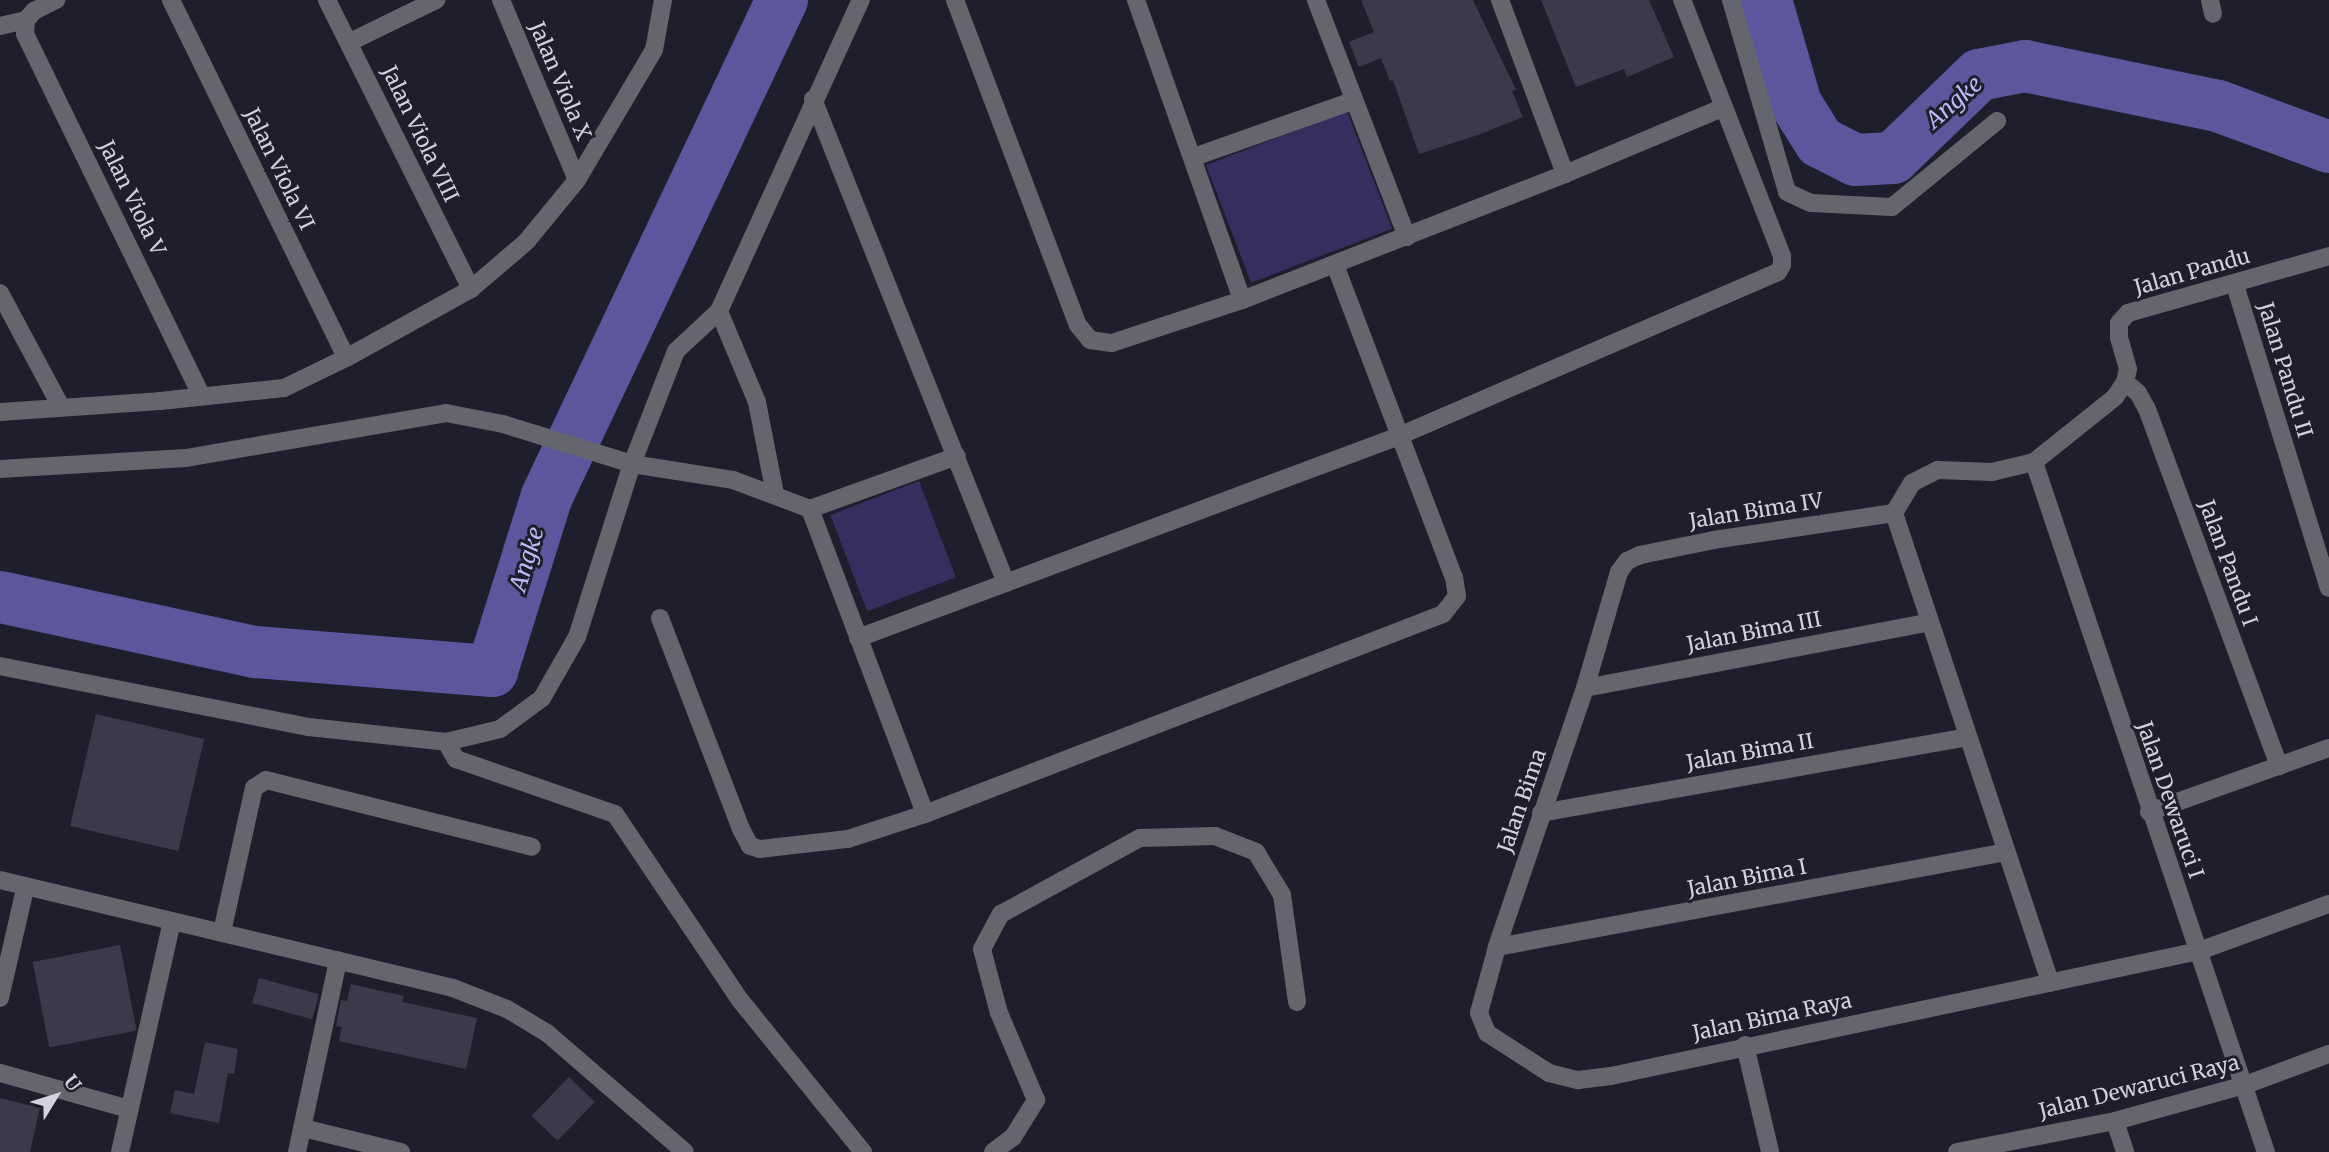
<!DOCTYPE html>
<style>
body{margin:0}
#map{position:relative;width:2329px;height:1152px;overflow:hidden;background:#1f1e2d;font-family:Merriweather,serif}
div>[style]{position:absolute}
.green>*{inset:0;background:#342f5f;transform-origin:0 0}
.river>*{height:52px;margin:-26px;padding:0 26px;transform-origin:26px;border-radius:26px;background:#5d569c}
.building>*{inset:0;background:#3b3a4b;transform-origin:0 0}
.minor>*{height:18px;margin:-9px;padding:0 9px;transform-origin:9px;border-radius:9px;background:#65656d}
span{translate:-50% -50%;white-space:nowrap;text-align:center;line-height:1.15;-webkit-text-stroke:6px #1f1e2d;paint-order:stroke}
.street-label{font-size:21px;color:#d2d2dc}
.water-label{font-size:23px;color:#bdbbf7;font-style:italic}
.north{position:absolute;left:21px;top:1061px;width:70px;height:70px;-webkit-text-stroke:5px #1f1e2d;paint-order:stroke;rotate:52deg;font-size:19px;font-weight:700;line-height:28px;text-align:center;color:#d2d2dc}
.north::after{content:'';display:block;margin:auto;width:24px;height:32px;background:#d2d2dc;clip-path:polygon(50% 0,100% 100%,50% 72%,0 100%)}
</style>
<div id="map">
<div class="green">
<i style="left:1347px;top:111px;width:126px;height:151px;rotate:69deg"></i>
<i style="left:919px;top:481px;width:103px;height:95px;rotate:69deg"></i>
</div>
<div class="river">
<i style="left:1766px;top:0;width:108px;rotate:73.9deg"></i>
<i style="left:1796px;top:104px;width:45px;rotate:57.7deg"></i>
<i style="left:1820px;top:142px;width:39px;rotate:27deg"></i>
<i style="left:1855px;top:160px;width:38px;rotate:-3deg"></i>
<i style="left:1893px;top:158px;width:120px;rotate:-44deg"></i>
<i style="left:1979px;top:75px;width:47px;rotate:-11.1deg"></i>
<i style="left:2025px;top:66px;width:197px;rotate:11.7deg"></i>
<i style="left:2218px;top:106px;width:118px;rotate:20.3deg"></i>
<i style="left:0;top:597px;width:261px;rotate:12.2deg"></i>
<i style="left:255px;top:652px;width:238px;rotate:4.6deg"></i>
<i style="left:492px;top:671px;width:183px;rotate:-72.6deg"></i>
<i style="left:547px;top:496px;width:549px;rotate:-64.65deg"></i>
</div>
<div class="building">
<i style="clip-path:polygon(1361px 0,1473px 0,1516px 90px,1512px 91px,1523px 117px,1478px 135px,1419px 154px,1393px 80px,1390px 81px,1381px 58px,1359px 67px,1349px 42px,1374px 32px)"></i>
<i style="clip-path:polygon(1541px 0,1649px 0,1674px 57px,1627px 77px,1624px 69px,1576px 87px)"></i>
<i style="left:96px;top:714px;width:111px;height:115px;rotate:13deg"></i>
<i style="left:120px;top:945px;width:87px;height:89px;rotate:79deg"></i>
<i style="left:259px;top:978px;width:62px;height:26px;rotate:15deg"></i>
<i style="clip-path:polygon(351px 984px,404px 996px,402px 1002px,477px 1018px,466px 1069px,339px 1041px,342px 1027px,336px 1026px,341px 1000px,347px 1001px)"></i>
<i style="clip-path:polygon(205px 1042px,238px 1049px,234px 1074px,228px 1073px,219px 1123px,170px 1113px,175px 1090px,194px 1094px)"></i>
<i style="left:569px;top:1077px;width:36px;height:54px;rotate:44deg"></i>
<i style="clip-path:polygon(0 1098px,40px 1108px,30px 1152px,0 1152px)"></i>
</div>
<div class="minor">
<i style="left:171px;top:0;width:398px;rotate:63.9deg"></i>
<i style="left:327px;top:0;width:323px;rotate:63.5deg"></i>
<i style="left:501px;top:0;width:195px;rotate:67.1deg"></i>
<i style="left:955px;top:0;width:347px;rotate:69.3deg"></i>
<i style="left:1078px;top:325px;width:19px;rotate:51deg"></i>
<i style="left:1090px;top:340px;width:22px;rotate:8deg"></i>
<i style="left:1112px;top:343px;width:137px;rotate:-18.3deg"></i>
<i style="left:1242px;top:300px;width:347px;rotate:-21.3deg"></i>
<i style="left:1565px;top:174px;width:170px;rotate:-22.8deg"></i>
<i style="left:1136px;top:0;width:318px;rotate:70.5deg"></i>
<i style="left:1316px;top:0;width:254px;rotate:69deg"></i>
<i style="left:1500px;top:0;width:186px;rotate:69.5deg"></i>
<i style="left:1731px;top:0;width:200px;rotate:73.7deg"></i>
<i style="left:1787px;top:192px;width:26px;rotate:25deg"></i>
<i style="left:1811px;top:203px;width:81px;rotate:2.8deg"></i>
<i style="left:1892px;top:207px;width:136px;rotate:-39.3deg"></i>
<i style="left:2210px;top:0;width:14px;rotate:78deg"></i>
<i style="left:26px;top:20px;width:14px;rotate:94deg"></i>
<i style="left:25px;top:34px;width:402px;rotate:64deg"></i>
<i style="left:0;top:26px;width:27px;rotate:-13deg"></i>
<i style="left:26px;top:20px;width:12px;rotate:-48deg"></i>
<i style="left:34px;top:11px;width:25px;rotate:-27deg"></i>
<i style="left:350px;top:42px;width:96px;rotate:-26deg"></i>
<i style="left:813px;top:99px;width:521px;rotate:68.26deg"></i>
<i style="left:1194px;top:157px;width:168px;rotate:-19.5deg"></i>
<i style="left:2235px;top:285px;width:317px;rotate:72.8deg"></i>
<i style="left:0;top:293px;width:129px;rotate:61.8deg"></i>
<i style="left:2125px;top:382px;width:17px;rotate:40deg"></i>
<i style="left:2138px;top:393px;width:18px;rotate:61deg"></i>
<i style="left:2147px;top:409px;width:381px;rotate:69.7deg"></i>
<i style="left:0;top:412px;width:160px;rotate:-3.9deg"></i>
<i style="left:160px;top:401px;width:125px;rotate:-6deg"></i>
<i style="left:284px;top:388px;width:69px;rotate:-25.8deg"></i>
<i style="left:346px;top:358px;width:143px;rotate:-28.9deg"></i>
<i style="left:471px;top:289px;width:72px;rotate:-40.5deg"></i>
<i style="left:526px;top:242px;width:80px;rotate:-50.6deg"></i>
<i style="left:577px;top:180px;width:151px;rotate:-59.4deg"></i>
<i style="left:654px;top:50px;width:51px;rotate:-79.8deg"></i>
<i style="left:2034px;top:462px;width:728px;rotate:71.42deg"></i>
<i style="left:0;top:469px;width:186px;rotate:-3.4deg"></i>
<i style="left:186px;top:458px;width:264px;rotate:-9.8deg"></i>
<i style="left:446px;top:413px;width:58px;rotate:10.9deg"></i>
<i style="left:503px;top:424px;width:135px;rotate:17.2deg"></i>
<i style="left:632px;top:464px;width:102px;rotate:9deg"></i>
<i style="left:733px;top:480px;width:82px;rotate:20.6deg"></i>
<i style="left:810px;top:509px;width:156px;rotate:-19.8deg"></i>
<i style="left:775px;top:494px;width:94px;rotate:-101.1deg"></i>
<i style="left:757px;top:402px;width:99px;rotate:-112.7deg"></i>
<i style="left:719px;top:311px;width:342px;rotate:-65.5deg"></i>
<i style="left:810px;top:509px;width:326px;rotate:69.3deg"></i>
<i style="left:1894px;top:513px;width:182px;rotate:171.5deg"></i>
<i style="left:1714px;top:540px;width:76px;rotate:168.5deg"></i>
<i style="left:1640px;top:555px;width:14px;rotate:155deg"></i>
<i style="left:1627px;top:561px;width:14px;rotate:126deg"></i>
<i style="left:1619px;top:572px;width:121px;rotate:106.3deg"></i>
<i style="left:1585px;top:688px;width:274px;rotate:108.8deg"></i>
<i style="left:1497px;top:947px;width:68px;rotate:105.3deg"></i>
<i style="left:1479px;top:1013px;width:22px;rotate:68deg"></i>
<i style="left:1487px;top:1033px;width:74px;rotate:32.8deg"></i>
<i style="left:1549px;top:1073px;width:30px;rotate:14deg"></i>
<i style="left:1578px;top:1080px;width:33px;rotate:-7deg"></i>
<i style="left:1611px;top:1076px;width:601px;rotate:-12deg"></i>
<i style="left:2199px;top:951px;width:138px;rotate:-19.9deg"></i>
<i style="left:1894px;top:513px;width:35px;rotate:-59deg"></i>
<i style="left:1912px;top:483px;width:29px;rotate:-27deg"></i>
<i style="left:1938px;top:470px;width:54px;rotate:2.1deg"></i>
<i style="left:1992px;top:472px;width:43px;rotate:-13.4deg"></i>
<i style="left:2034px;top:462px;width:104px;rotate:-38.7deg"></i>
<i style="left:2115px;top:397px;width:18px;rotate:-56deg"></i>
<i style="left:2125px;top:382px;width:13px;rotate:-77deg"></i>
<i style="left:2128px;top:369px;width:33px;rotate:-106deg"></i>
<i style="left:2119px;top:337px;width:14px;rotate:-90deg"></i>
<i style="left:2119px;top:323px;width:13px;rotate:-48deg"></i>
<i style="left:2128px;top:313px;width:209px;rotate:-15.8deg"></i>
<i style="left:1894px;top:513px;width:495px;rotate:71.6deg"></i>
<i style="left:660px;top:618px;width:226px;rotate:69deg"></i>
<i style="left:741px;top:829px;width:19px;rotate:62deg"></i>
<i style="left:750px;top:846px;width:10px;rotate:17deg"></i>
<i style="left:760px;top:849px;width:89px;rotate:-6.5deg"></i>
<i style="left:848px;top:839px;width:81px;rotate:-18deg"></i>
<i style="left:925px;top:814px;width:555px;rotate:-21.11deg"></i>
<i style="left:1443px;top:614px;width:23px;rotate:-52deg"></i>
<i style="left:1457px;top:596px;width:18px;rotate:-99deg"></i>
<i style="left:1454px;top:578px;width:335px;rotate:-110.8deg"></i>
<i style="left:858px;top:638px;width:577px;rotate:-20.47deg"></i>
<i style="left:1399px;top:436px;width:413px;rotate:-23.4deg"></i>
<i style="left:1778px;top:272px;width:8px;rotate:-60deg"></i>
<i style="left:1782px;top:265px;width:9px;rotate:-90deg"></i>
<i style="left:1782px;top:256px;width:275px;rotate:-111.3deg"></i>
<i style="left:0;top:666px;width:315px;rotate:11.2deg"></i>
<i style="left:309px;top:727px;width:138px;rotate:6.2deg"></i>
<i style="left:446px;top:742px;width:56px;rotate:-13.5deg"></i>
<i style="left:500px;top:729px;width:52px;rotate:-36.4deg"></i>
<i style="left:542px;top:698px;width:70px;rotate:-60.2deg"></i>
<i style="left:577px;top:637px;width:182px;rotate:-72.4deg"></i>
<i style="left:632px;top:464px;width:121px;rotate:-68.7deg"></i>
<i style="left:676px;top:351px;width:59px;rotate:-42.9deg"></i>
<i style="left:1585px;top:688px;width:351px;rotate:-10.8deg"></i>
<i style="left:446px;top:742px;width:20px;rotate:60deg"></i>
<i style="left:456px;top:759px;width:168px;rotate:19.1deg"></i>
<i style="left:615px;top:814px;width:224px;rotate:56.1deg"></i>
<i style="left:740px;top:1000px;width:196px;rotate:51deg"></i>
<i style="left:2149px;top:812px;width:191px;rotate:-19.6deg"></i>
<i style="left:1541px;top:813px;width:433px;rotate:-10.1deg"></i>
<i style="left:0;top:880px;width:466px;rotate:13.4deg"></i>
<i style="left:453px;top:988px;width:58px;rotate:21.3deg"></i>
<i style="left:507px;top:1009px;width:47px;rotate:31deg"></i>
<i style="left:547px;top:1033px;width:182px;rotate:40.8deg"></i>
<i style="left:222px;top:932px;width:148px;rotate:-77.5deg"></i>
<i style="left:254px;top:788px;width:14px;rotate:-34deg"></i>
<i style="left:266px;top:780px;width:274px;rotate:14.1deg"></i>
<i style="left:1497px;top:947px;width:518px;rotate:-10.57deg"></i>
<i style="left:0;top:998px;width:112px;rotate:-77.1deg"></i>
<i style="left:1745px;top:1045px;width:110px;rotate:76.8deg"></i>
<i style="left:0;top:1073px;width:134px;rotate:15.6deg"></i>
<i style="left:2115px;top:1121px;width:33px;rotate:72deg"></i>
<i style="left:303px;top:1128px;width:101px;rotate:13.8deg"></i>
<i style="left:120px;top:1152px;width:236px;rotate:-77.3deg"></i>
<i style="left:297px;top:1152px;width:196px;rotate:-77.9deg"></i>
<i style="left:993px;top:1152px;width:25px;rotate:-37deg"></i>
<i style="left:1013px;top:1137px;width:44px;rotate:-58.1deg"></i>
<i style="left:1036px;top:1100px;width:95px;rotate:-113deg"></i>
<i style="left:999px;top:1013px;width:66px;rotate:-104.9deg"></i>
<i style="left:982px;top:949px;width:40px;rotate:-62deg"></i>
<i style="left:1001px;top:914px;width:158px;rotate:-28.7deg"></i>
<i style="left:1140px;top:838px;width:75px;rotate:-1.5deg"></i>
<i style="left:1215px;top:836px;width:44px;rotate:21.3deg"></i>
<i style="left:1256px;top:852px;width:50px;rotate:58.8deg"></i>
<i style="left:1282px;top:895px;width:108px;rotate:82deg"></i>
<i style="left:1957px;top:1152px;width:161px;rotate:-11.1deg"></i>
<i style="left:2115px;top:1121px;width:135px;rotate:-15.5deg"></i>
<i style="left:2245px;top:1085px;width:90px;rotate:-20.3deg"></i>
</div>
<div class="street-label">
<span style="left:560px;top:81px;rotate:67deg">Jalan Viola X</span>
<span style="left:420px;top:134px;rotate:64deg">Jalan Viola VIII</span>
<span style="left:279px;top:169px;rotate:64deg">Jalan Viola VI</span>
<span style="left:132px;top:198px;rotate:64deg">Jalan Viola V</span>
<span style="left:2192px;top:272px;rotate:-16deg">Jalan Pandu</span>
<span style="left:2285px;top:370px;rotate:73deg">Jalan Pandu II</span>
<span style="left:1756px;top:511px;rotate:-9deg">Jalan Bima IV</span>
<span style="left:2228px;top:563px;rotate:70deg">Jalan Pandu I</span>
<span style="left:1754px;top:632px;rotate:-11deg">Jalan Bima III</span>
<span style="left:1750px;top:752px;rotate:-10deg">Jalan Bima II</span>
<span style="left:2170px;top:800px;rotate:71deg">Jalan Dewaruci I</span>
<span style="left:1522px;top:801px;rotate:-71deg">Jalan Bima</span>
<span style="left:1747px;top:878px;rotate:-11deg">Jalan Bima I</span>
<span style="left:1772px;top:1017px;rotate:-12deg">Jalan Bima Raya</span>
<span style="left:2139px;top:1087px;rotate:-14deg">Jalan Dewaruci Raya</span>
</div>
<div class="water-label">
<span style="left:1954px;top:102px;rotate:-41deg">Angke</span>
<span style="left:527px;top:559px;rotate:-73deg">Angke</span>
</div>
<div class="north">U</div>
</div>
